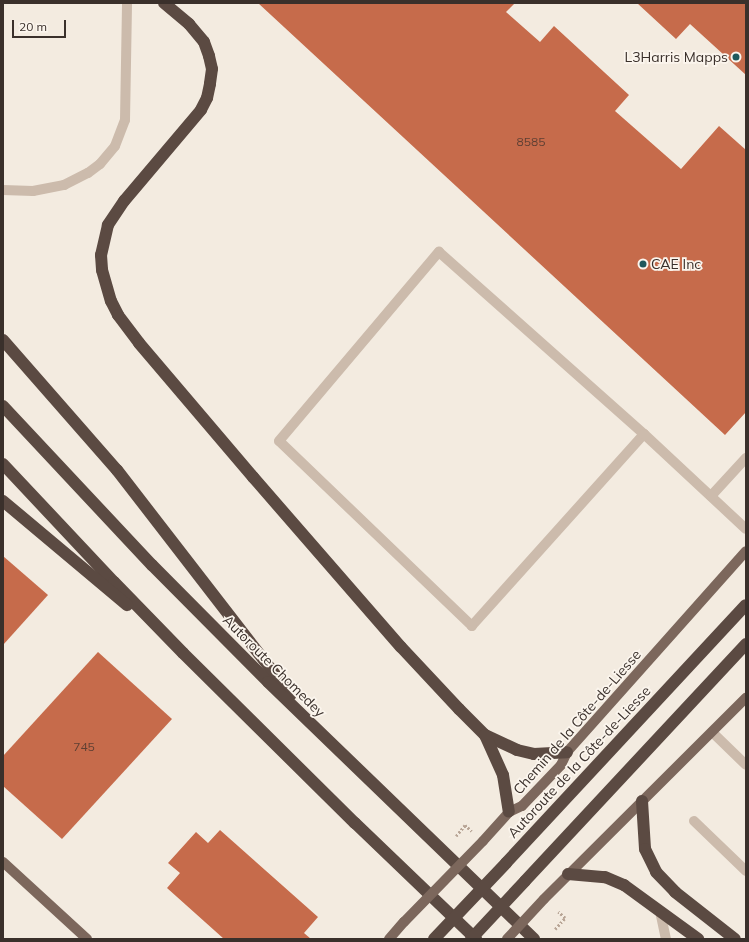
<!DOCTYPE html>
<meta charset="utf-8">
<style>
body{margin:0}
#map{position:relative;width:749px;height:942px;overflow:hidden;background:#f3ebe0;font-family:Mulish,sans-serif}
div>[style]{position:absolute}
.building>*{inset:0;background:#c66b4b}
.path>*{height:2.5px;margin-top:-1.25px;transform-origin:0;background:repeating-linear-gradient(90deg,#b8a596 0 2px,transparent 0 4px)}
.minor>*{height:10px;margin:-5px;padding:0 5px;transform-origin:5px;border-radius:5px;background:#ccbbac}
.major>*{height:10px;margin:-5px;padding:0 5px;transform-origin:5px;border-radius:5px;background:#7c675c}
.highway>*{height:12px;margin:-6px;padding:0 6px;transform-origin:6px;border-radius:6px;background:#5b4a42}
.major-bridge>*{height:10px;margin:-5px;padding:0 5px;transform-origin:5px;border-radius:5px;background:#7c675c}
.highway-bridge>*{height:12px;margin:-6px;padding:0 6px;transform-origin:6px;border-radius:6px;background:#5b4a42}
.dots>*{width:11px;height:11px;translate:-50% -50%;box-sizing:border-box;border:2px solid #fbf5ed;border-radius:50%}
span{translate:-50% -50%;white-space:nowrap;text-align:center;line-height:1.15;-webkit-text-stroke:3.5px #fbf5ed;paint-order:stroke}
.number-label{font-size:12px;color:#5d3f33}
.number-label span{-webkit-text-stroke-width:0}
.poi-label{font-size:14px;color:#3a302b}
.right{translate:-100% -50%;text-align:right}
.left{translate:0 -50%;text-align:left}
.street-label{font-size:14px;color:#3a302b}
.frame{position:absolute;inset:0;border:4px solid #3a302b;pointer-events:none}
.scale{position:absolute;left:12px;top:20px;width:54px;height:18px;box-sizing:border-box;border:2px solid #3a302b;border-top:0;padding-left:5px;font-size:12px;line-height:14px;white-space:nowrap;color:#3a302b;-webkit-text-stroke:3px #fbf5ed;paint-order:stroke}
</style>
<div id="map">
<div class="building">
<i style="clip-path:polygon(258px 3px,515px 3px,506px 12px,540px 42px,554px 26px,629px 95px,615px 111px,681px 169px,719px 126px,746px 150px,746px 412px,725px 435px)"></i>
<i style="clip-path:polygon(637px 3px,746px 3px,746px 75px,690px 24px,676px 39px)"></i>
<i style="clip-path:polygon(3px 556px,48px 595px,3px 645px)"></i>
<i style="clip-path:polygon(98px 652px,172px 719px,62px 839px,3px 786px,3px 756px)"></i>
<i style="clip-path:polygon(220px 830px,318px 917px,304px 933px,311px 939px,224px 939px,167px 888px,180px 873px,168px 863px,196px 832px,208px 843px)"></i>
</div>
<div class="path">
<i style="left:456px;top:836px;width:14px;rotate:-51deg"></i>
<i style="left:465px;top:825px;width:9px;rotate:41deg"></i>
<i style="left:555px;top:929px;width:15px;rotate:-48deg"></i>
<i style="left:565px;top:918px;width:9px;rotate:-139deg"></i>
</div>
<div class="minor">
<i style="left:3px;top:190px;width:30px;rotate:2deg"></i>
<i style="left:33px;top:191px;width:32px;rotate:-11deg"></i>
<i style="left:64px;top:185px;width:27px;rotate:-27deg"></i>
<i style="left:88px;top:173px;width:15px;rotate:-37deg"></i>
<i style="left:100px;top:164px;width:23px;rotate:-50deg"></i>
<i style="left:115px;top:146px;width:28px;rotate:-69deg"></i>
<i style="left:125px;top:120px;width:117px;rotate:-89deg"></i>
<i style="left:644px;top:434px;width:258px;rotate:131.9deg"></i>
<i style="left:472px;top:626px;width:267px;rotate:-136.2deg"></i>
<i style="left:279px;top:441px;width:248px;rotate:-49.8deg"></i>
<i style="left:439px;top:252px;width:274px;rotate:41.6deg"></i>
<i style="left:644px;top:434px;width:139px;rotate:43deg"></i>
<i style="left:711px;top:496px;width:52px;rotate:-47.4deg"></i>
<i style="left:712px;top:732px;width:47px;rotate:44.1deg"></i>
<i style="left:694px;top:821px;width:72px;rotate:43.9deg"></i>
<i style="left:660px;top:911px;width:29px;rotate:78deg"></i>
</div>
<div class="major">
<i style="left:483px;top:841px;width:39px;rotate:-48deg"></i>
<i style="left:509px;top:812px;width:14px;rotate:-25deg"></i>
<i style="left:522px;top:806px;width:57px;rotate:-46.4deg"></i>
<i style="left:561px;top:765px;width:14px;rotate:-65deg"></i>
<i style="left:567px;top:752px;width:269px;rotate:-48.3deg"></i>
<i style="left:3px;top:862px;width:114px;rotate:42.5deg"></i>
<i style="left:544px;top:899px;width:285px;rotate:-44.9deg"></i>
<i style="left:389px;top:939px;width:23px;rotate:-49deg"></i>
</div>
<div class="highway">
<i style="left:164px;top:3px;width:33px;rotate:40deg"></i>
<i style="left:189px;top:24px;width:23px;rotate:50deg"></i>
<i style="left:204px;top:42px;width:15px;rotate:70deg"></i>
<i style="left:209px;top:56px;width:13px;rotate:77deg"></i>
<i style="left:212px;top:69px;width:15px;rotate:98deg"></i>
<i style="left:210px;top:84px;width:14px;rotate:102deg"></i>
<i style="left:207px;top:98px;width:13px;rotate:117deg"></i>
<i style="left:201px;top:110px;width:119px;rotate:130.2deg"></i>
<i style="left:124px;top:201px;width:29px;rotate:124deg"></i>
<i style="left:108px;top:225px;width:31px;rotate:103deg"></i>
<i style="left:101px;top:255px;width:15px;rotate:86deg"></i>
<i style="left:102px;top:270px;width:32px;rotate:74deg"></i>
<i style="left:111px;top:301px;width:16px;rotate:63deg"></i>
<i style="left:118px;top:315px;width:35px;rotate:53deg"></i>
<i style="left:139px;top:343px;width:176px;rotate:49.6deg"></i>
<i style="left:253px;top:477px;width:225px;rotate:49deg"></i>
<i style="left:401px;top:647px;width:85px;rotate:46.9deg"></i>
<i style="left:459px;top:709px;width:37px;rotate:45deg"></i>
<i style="left:485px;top:735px;width:35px;rotate:25deg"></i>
<i style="left:517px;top:750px;width:17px;rotate:13deg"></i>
<i style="left:534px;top:754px;width:33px;rotate:-3deg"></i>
<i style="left:3px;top:340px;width:173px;rotate:48.8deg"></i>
<i style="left:117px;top:470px;width:284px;rotate:52.3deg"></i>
<i style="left:3px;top:406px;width:218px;rotate:46.9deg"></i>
<i style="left:152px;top:565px;width:165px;rotate:45.2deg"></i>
<i style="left:268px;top:682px;width:370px;rotate:44deg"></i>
<i style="left:3px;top:464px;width:162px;rotate:46.8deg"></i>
<i style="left:114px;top:582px;width:99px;rotate:45.8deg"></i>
<i style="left:183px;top:653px;width:242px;rotate:44.7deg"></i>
<i style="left:355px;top:823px;width:168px;rotate:43.8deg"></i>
<i style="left:3px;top:501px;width:162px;rotate:40deg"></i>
<i style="left:485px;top:735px;width:44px;rotate:65.8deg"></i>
<i style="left:503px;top:775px;width:37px;rotate:81deg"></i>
<i style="left:642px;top:801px;width:48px;rotate:86.4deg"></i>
<i style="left:645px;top:849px;width:25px;rotate:64deg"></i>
<i style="left:656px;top:872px;width:28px;rotate:46deg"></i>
<i style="left:675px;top:892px;width:76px;rotate:38.1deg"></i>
<i style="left:506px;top:863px;width:352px;rotate:-47.1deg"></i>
<i style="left:568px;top:874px;width:37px;rotate:5deg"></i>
<i style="left:605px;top:877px;width:21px;rotate:23deg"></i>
<i style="left:624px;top:885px;width:92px;rotate:36.1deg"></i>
<i style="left:525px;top:881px;width:324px;rotate:-47deg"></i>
</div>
<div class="major-bridge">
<i style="left:404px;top:922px;width:113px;rotate:-45.7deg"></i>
<i style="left:507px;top:939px;width:54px;rotate:-47.2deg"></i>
</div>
<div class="highway-bridge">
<i style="left:434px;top:939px;width:105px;rotate:-46.5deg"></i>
<i style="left:471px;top:939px;width:79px;rotate:-47deg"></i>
</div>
<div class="dots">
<i style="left:736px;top:57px;background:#1f585c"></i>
<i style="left:643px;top:264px;background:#1f585c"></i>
</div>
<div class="number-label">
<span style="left:531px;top:142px">8585</span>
<span style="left:84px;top:747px">745</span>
</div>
<div class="poi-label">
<span class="right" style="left:728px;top:57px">L3Harris Mapps</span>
<span class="left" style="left:651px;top:264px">CAE Inc</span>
</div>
<div class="street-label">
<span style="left:274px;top:666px;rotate:45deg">Autoroute Chomedey</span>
<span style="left:577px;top:722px;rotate:-49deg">Chemin de la Côte-de-Liesse</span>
<span style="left:579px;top:762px;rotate:-47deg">Autoroute de la Côte-de-Liesse</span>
</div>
<div class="frame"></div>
<div class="scale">20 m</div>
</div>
